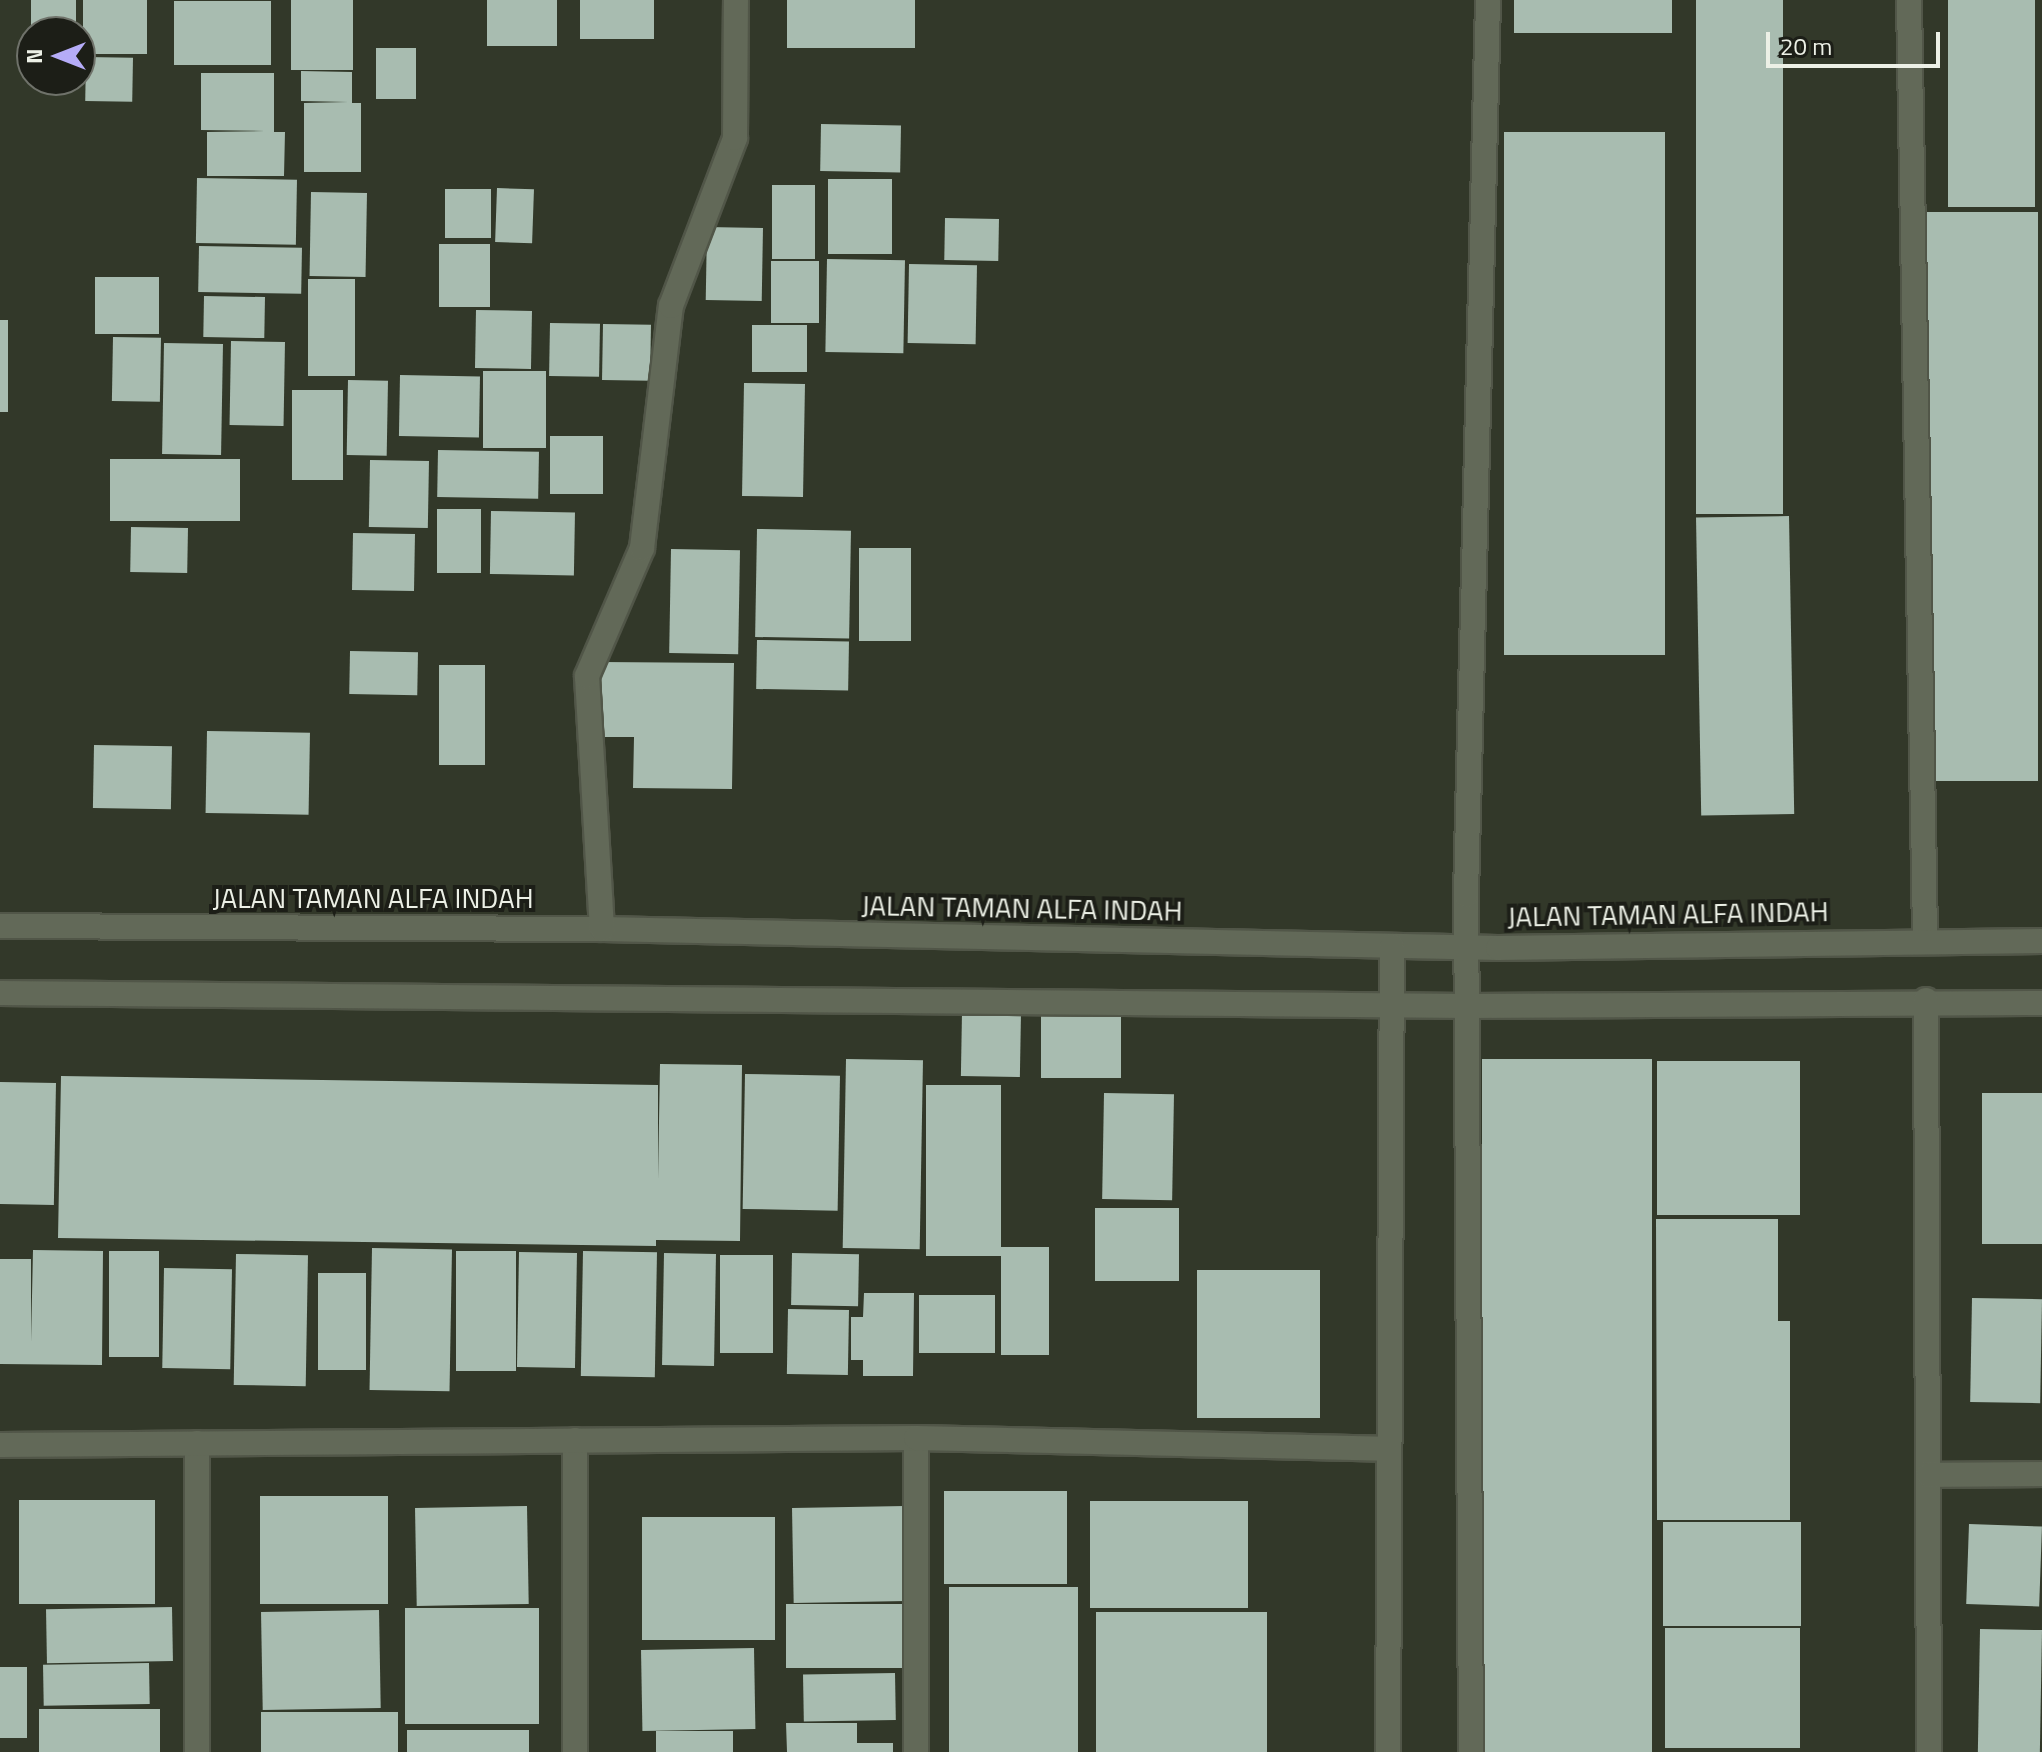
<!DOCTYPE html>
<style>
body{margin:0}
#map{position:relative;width:2042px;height:1752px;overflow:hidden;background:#323829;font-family:"Titillium Web",sans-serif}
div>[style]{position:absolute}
.building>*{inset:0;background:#a8bcb0;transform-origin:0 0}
.roads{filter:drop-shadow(2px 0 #515648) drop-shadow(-2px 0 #515648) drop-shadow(0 2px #515648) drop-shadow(0 -2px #515648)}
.street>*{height:24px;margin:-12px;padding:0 12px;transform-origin:12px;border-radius:12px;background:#626958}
span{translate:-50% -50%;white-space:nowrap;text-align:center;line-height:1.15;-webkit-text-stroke:8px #1c1e17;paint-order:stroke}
.street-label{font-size:28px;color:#ecf0e6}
.north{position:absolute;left:16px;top:16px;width:80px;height:80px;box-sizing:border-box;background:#1c1e17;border:2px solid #6f726a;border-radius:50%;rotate:270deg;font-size:22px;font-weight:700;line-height:32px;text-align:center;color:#ecf0e6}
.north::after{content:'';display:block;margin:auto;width:28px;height:36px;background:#b5acf8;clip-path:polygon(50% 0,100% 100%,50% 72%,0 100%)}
.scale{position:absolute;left:1766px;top:32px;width:174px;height:36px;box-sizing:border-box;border:4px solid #ecf0e6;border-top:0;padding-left:10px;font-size:24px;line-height:28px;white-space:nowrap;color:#ecf0e6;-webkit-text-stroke:6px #1c1e17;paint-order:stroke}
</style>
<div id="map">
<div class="building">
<i style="left:31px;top:0;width:45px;height:32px"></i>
<i style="left:83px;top:0;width:64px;height:54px"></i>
<i style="left:291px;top:0;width:62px;height:70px"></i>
<i style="left:487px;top:0;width:70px;height:46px"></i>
<i style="left:580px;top:0;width:74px;height:39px"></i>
<i style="left:787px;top:0;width:128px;height:48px"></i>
<i style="left:1514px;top:0;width:158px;height:33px"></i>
<i style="left:1696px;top:0;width:87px;height:514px"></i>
<i style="left:1948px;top:0;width:87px;height:207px"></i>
<i style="left:174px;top:1px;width:97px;height:64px"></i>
<i style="left:376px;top:48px;width:40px;height:51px"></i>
<i style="left:86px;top:57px;width:47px;height:44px;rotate:1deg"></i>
<i style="clip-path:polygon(301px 71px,352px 72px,352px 103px,361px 103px,361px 172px,304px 172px,304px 103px,348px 102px,301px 101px)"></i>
<i style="clip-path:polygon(201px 73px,274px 73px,274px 132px,285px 132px,284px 176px,207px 176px,207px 132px,265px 131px,201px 130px)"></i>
<i style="left:821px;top:124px;width:80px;height:47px;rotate:1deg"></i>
<i style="left:1504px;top:132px;width:161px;height:523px"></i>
<i style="left:197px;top:178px;width:100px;height:65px;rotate:1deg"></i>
<i style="left:828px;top:179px;width:64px;height:75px"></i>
<i style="left:772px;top:185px;width:43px;height:74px"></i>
<i style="left:497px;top:188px;width:37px;height:54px;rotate:2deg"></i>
<i style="left:445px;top:189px;width:46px;height:49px"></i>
<i style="left:311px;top:192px;width:56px;height:84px;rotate:1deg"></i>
<i style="left:2038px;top:212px;width:569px;height:111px;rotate:90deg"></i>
<i style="left:945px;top:218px;width:54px;height:42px;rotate:1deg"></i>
<i style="left:707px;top:227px;width:56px;height:73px;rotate:1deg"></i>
<i style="left:439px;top:244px;width:51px;height:63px"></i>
<i style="left:199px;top:246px;width:103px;height:46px;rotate:1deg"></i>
<i style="left:827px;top:259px;width:78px;height:93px;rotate:1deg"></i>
<i style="left:771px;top:261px;width:48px;height:62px"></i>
<i style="left:909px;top:264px;width:68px;height:79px;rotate:1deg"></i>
<i style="left:95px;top:277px;width:64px;height:57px"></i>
<i style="left:308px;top:279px;width:47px;height:97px"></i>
<i style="left:204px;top:296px;width:61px;height:41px;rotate:1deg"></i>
<i style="left:476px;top:310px;width:56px;height:58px;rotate:1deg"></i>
<i style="left:0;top:320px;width:8px;height:92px"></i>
<i style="left:550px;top:323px;width:50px;height:53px;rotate:1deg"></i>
<i style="left:603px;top:324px;width:48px;height:56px;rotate:1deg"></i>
<i style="left:752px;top:325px;width:55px;height:47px"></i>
<i style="left:113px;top:337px;width:48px;height:64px;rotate:1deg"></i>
<i style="left:231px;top:341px;width:54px;height:84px;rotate:1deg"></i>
<i style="left:164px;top:343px;width:59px;height:111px;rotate:1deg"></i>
<i style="left:483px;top:371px;width:63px;height:77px"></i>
<i style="left:400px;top:375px;width:80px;height:61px;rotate:1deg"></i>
<i style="left:348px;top:380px;width:40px;height:75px;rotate:1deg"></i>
<i style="left:744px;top:383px;width:61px;height:113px;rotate:1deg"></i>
<i style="left:292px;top:390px;width:51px;height:90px"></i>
<i style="left:550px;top:436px;width:53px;height:58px"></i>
<i style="left:438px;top:450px;width:101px;height:47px;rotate:1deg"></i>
<i style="left:110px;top:459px;width:130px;height:62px"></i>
<i style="left:370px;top:460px;width:59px;height:67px;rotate:1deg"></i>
<i style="left:437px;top:509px;width:44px;height:64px"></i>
<i style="left:491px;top:511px;width:84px;height:63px;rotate:1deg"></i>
<i style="left:1789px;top:516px;width:298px;height:93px;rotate:89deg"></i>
<i style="left:131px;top:527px;width:57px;height:45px;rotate:1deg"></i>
<i style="left:757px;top:529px;width:94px;height:108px;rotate:1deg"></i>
<i style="left:353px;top:533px;width:62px;height:57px;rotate:1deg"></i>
<i style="left:859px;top:548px;width:52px;height:93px"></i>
<i style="left:671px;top:549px;width:69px;height:104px;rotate:1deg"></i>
<i style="left:757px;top:640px;width:92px;height:49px;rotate:1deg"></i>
<i style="left:350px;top:651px;width:68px;height:43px;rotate:1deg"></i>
<i style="clip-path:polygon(600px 662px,734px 663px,732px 789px,633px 788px,634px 737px,599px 737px)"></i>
<i style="left:439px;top:665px;width:46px;height:100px"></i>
<i style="left:207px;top:731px;width:103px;height:82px;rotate:1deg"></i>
<i style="left:94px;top:745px;width:78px;height:63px;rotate:1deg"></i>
<i style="left:1041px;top:1009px;width:80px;height:69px"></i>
<i style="left:962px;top:1012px;width:59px;height:64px;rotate:1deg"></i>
<i style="left:846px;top:1059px;width:77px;height:189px;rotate:1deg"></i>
<i style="left:1482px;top:1059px;width:170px;height:693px"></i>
<i style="left:1657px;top:1061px;width:143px;height:154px"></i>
<i style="clip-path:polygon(660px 1064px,742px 1065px,740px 1241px,656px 1240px,656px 1246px,58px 1238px,61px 1076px,658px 1085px,658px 1179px)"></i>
<i style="left:745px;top:1074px;width:95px;height:135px;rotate:1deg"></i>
<i style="left:0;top:1082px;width:56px;height:122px;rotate:1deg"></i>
<i style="left:926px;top:1085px;width:75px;height:171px"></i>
<i style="left:1104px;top:1093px;width:70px;height:106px;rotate:1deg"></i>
<i style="left:1982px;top:1093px;width:60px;height:151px"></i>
<i style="left:1095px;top:1208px;width:84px;height:73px"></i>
<i style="clip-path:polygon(1656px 1219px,1778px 1219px,1778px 1321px,1790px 1321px,1790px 1520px,1657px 1520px)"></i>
<i style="left:1049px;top:1247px;width:108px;height:48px;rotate:90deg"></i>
<i style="left:372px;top:1248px;width:80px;height:142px;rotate:1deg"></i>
<i style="clip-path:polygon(33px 1250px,103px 1251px,102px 1365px,0 1364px,0 1259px,31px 1259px,31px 1342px)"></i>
<i style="left:109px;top:1251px;width:50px;height:106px"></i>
<i style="left:456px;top:1251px;width:60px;height:120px"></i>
<i style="left:583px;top:1251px;width:74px;height:125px;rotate:1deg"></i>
<i style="left:519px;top:1252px;width:58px;height:115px;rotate:1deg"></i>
<i style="left:664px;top:1253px;width:52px;height:112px;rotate:1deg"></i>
<i style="left:792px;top:1253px;width:67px;height:52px;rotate:1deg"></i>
<i style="left:236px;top:1254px;width:72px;height:131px;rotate:1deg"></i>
<i style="left:720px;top:1255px;width:53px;height:98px"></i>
<i style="left:164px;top:1268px;width:68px;height:100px;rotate:1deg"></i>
<i style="left:1197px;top:1270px;width:123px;height:148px"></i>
<i style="left:318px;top:1273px;width:48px;height:97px"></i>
<i style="clip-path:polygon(864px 1293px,914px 1293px,913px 1376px,863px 1376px,863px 1360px,851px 1360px,851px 1317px,863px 1317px)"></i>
<i style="left:919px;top:1295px;width:76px;height:58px"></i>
<i style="left:1972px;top:1298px;width:70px;height:104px;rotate:1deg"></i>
<i style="left:788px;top:1309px;width:61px;height:65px;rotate:1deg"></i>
<i style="left:944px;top:1491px;width:123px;height:93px"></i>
<i style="left:388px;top:1496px;width:108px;height:128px;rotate:90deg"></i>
<i style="left:155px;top:1500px;width:104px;height:136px;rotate:90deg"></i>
<i style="left:1090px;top:1501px;width:158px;height:107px"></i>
<i style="left:527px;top:1506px;width:98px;height:112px;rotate:89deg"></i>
<i style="left:905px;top:1506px;width:95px;height:113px;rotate:89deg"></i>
<i style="left:775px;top:1517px;width:123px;height:133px;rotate:90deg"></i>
<i style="left:1663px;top:1522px;width:138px;height:104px"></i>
<i style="left:1969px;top:1524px;width:73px;height:80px;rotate:2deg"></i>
<i style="left:949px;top:1587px;width:129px;height:165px"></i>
<i style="left:786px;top:1604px;width:122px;height:64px"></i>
<i style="left:172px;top:1607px;width:54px;height:126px;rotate:89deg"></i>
<i style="left:539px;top:1608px;width:116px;height:134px;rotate:90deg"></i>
<i style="left:379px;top:1610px;width:98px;height:118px;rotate:89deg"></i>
<i style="left:1096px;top:1612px;width:171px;height:140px"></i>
<i style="left:1665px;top:1628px;width:135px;height:120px"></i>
<i style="left:1980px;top:1629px;width:62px;height:123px;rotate:1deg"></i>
<i style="left:754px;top:1648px;width:81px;height:113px;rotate:89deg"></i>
<i style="left:149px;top:1663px;width:41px;height:106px;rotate:89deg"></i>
<i style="left:0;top:1667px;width:27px;height:71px"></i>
<i style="left:895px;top:1673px;width:47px;height:92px;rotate:89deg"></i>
<i style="left:39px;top:1709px;width:121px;height:43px"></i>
<i style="left:261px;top:1712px;width:137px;height:40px"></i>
<i style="clip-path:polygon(786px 1723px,857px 1723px,857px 1743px,893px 1743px,893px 1752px,787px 1752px)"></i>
<i style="left:529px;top:1730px;width:22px;height:122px;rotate:90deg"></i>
<i style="left:656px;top:1731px;width:77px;height:21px"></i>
</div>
<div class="roads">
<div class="street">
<i style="left:1909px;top:0;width:939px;rotate:89.02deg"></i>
<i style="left:0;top:926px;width:602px;rotate:0.29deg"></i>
<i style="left:602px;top:929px;width:896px;rotate:1.21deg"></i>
<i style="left:1498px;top:948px;width:544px;rotate:-0.74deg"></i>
<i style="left:602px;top:929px;width:253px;rotate:-93.4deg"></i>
<i style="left:587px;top:676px;width:139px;rotate:-66.7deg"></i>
<i style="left:642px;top:548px;width:244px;rotate:-83.2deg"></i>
<i style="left:671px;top:306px;width:180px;rotate:-69.1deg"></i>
<i style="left:735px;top:138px;width:138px;rotate:-89.6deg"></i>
<i style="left:0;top:993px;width:1468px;rotate:0.51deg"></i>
<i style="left:1468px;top:1006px;width:574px;rotate:-0.3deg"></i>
<i style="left:1926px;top:1000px;width:752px;rotate:89.77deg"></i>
<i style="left:916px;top:1438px;width:314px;rotate:90deg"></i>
<i style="left:575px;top:1440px;width:312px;rotate:90deg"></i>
<i style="left:197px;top:1443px;width:309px;rotate:90deg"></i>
<i style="left:0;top:1445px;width:916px;rotate:-0.44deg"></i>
<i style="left:916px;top:1438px;width:469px;rotate:1.3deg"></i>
<i style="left:1929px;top:1475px;width:113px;rotate:-0.5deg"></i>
<i style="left:1388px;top:1752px;width:806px;rotate:-89.72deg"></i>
<i style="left:1471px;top:1752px;width:857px;rotate:-90.33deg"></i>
<i style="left:1466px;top:895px;width:895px;rotate:-88.59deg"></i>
</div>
</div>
<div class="street-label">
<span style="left:373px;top:898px">JALAN TAMAN ALFA INDAH</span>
<span style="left:1022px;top:908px;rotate:1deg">JALAN TAMAN ALFA INDAH</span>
<span style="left:1668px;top:914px;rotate:-1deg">JALAN TAMAN ALFA INDAH</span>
</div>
<div class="north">N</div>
<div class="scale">20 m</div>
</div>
